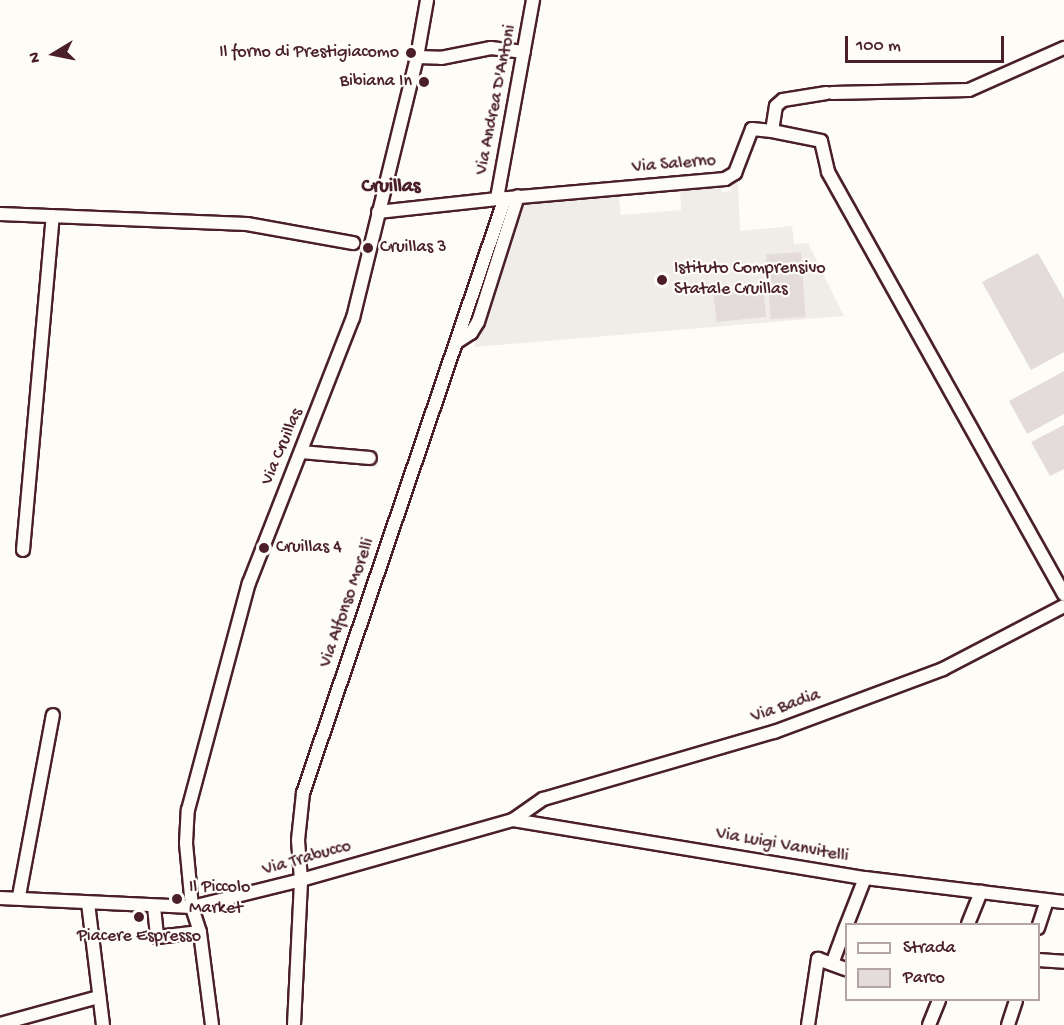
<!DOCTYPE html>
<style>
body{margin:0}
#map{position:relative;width:1064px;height:1025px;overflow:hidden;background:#fdfcf7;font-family:"Gochi Hand",sans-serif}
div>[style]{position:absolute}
.built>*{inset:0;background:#f0ece8}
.green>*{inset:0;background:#e3dcda;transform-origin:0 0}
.roads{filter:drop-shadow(2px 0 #4a1f2b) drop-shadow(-2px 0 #4a1f2b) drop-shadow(0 2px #4a1f2b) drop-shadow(0 -2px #4a1f2b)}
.minor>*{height:12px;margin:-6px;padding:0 6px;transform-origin:6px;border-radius:6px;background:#fdfcf7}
.dots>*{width:16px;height:16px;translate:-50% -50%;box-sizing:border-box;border:3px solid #fdfcf7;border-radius:50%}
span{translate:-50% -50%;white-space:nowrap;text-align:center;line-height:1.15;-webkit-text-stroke:4.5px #fdfcf7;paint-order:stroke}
.poi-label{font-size:18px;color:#4a1f2b}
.right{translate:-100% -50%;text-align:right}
.left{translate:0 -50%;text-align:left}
.street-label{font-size:18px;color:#4a1f2b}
.neighbourhood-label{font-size:20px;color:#4a1f2b;font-weight:700}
.legend{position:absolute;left:845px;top:923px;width:195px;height:78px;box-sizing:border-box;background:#fdfcf7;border:2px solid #b5a4a5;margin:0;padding:8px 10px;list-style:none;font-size:18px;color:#4a1f2b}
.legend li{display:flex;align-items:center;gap:12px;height:30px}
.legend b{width:30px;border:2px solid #b5a4a5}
.north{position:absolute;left:24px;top:24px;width:60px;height:60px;-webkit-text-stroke:4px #fdfcf7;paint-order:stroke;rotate:260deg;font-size:16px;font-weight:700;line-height:24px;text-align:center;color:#4a1f2b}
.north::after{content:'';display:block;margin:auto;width:21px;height:27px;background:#4a1f2b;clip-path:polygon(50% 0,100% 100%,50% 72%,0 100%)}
.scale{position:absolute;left:845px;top:36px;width:159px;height:27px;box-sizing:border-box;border:3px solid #4a1f2b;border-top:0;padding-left:8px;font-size:18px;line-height:21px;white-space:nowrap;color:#4a1f2b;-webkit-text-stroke:4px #fdfcf7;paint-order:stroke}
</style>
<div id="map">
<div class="built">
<i style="clip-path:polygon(738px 183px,740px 231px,792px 226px,794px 244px,808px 243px,844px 316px,474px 347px,479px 332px,485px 328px,483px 321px,522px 207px,530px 202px,618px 193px,621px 215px,681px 210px,680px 189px,719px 186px,722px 192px,731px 191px,732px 184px)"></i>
</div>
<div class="green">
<i style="left:801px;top:252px;width:65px;height:35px;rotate:86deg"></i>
<i style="clip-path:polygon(1038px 253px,1064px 299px,1064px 352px,1031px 370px,982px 282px)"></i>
<i style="left:763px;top:286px;width:31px;height:50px;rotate:84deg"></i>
<i style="clip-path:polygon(1064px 371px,1064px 414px,1027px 434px,1009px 401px)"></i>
<i style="clip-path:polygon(1064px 425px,1064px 469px,1050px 476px,1031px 442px)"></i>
</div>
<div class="roads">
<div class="minor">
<i style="left:533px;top:0;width:202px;rotate:100.3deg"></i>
<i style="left:497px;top:199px;width:229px;rotate:-5deg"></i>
<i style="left:725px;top:179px;width:12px;rotate:-31deg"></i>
<i style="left:735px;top:173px;width:47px;rotate:-68.9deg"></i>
<i style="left:752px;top:129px;width:20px;rotate:6deg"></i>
<i style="left:772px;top:131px;width:25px;rotate:-81deg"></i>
<i style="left:776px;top:106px;width:9px;rotate:-41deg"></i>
<i style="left:783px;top:100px;width:44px;rotate:-9.2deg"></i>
<i style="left:417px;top:57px;width:24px;rotate:2deg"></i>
<i style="left:441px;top:58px;width:51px;rotate:-11.3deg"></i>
<i style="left:491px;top:48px;width:33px;rotate:7deg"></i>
<i style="left:832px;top:93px;width:137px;rotate:-1.3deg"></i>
<i style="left:969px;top:90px;width:104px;rotate:-23.9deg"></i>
<i style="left:772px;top:131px;width:50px;rotate:11.5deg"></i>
<i style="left:821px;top:141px;width:32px;rotate:77deg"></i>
<i style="left:828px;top:172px;width:484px;rotate:60.8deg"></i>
<i style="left:378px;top:212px;width:120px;rotate:-6.2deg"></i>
<i style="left:0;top:214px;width:247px;rotate:2.3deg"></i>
<i style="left:247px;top:224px;width:108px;rotate:10.2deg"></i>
<i style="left:457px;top:342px;width:17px;rotate:-33deg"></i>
<i style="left:471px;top:333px;width:13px;rotate:-58deg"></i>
<i style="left:478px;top:322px;width:132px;rotate:-72.4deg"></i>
<i style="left:301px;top:452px;width:69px;rotate:5deg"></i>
<i style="left:23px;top:550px;width:335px;rotate:-84.9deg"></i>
<i style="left:513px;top:820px;width:357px;rotate:9.4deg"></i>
<i style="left:865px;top:878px;width:200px;rotate:6.9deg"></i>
<i style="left:19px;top:896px;width:184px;rotate:-79.4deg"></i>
<i style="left:0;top:898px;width:192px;rotate:2.7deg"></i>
<i style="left:192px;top:907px;width:112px;rotate:-13.9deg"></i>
<i style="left:301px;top:880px;width:220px;rotate:-15.8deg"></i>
<i style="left:513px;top:820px;width:37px;rotate:-35deg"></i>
<i style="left:543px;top:799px;width:241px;rotate:-16.2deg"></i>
<i style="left:774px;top:732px;width:180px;rotate:-20.4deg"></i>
<i style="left:943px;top:669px;width:136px;rotate:-27.5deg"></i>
<i style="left:88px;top:903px;width:123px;rotate:83deg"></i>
<i style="left:154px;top:907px;width:30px;rotate:84deg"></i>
<i style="left:157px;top:937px;width:43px;rotate:-6.6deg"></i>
<i style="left:847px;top:924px;width:49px;rotate:-68.6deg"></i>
<i style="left:968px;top:924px;width:35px;rotate:-68deg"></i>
<i style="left:1038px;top:928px;width:28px;rotate:-72deg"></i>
<i style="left:1038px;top:960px;width:26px;rotate:4deg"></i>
<i style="left:832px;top:964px;width:40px;rotate:-69.8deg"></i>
<i style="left:0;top:1024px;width:103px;rotate:-15.3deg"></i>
<i style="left:212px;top:1025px;width:94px;rotate:-97.4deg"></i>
<i style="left:200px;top:932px;width:26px;rotate:-108deg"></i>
<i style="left:192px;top:907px;width:64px;rotate:-95.4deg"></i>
<i style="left:186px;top:843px;width:33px;rotate:-87deg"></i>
<i style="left:188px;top:810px;width:235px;rotate:-75deg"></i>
<i style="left:249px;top:583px;width:285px;rotate:-68.6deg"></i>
<i style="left:353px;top:318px;width:269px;rotate:-76.2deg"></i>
<i style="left:417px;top:57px;width:58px;rotate:-80deg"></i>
<i style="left:294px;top:1025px;width:145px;rotate:-87.2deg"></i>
<i style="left:301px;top:880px;width:40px;rotate:-94.3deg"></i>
<i style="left:298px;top:840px;width:47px;rotate:-83.9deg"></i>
<i style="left:303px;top:793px;width:628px;rotate:-71.25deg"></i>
<i style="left:808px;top:1025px;width:67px;rotate:-81.4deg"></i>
<i style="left:818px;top:959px;width:30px;rotate:20deg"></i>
<i style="left:929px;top:1025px;width:27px;rotate:-68deg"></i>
<i style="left:1008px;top:1025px;width:26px;rotate:-72deg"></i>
</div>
</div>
<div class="dots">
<i style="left:411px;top:53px;background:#4a1f2b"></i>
<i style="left:424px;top:82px;background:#4a1f2b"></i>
<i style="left:368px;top:248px;background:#4a1f2b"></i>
<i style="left:662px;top:280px;background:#4a1f2b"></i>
<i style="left:264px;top:548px;background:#4a1f2b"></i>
<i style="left:177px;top:899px;background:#4a1f2b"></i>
<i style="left:139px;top:917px;background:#4a1f2b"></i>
</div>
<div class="poi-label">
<span class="right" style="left:399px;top:53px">Il forno di Prestigiacomo</span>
<span class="right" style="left:412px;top:82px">Bibiana In</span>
<span class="left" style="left:380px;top:248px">Cruillas 3</span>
<span class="left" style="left:674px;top:280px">Istituto Comprensivo<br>Statale Cruillas</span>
<span class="left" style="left:276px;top:548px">Cruillas 4</span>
<span class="left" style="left:189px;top:899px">Il Piccolo<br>Market</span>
<span style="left:139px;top:937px">Piacere Espresso</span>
</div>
<div class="street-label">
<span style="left:497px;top:100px;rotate:-79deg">Via Andrea D'Antoni</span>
<span style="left:674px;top:165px;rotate:-5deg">Via Salerno</span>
<span style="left:283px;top:447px;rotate:-67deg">Via Cruillas</span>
<span style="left:348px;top:603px;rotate:-71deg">Via Alfonso Morelli</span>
<span style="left:786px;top:707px;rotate:-19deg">Via Badia</span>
<span style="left:782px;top:846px;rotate:10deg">Via Luigi Vanvitelli</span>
<span style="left:307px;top:859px;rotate:-16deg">Via Trabucco</span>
</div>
<div class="neighbourhood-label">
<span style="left:391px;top:187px">Cruillas</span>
</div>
<ul class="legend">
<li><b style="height:8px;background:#fdfcf7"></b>Strada</li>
<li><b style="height:16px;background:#e3dcda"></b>Parco</li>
</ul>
<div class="north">N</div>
<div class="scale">100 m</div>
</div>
